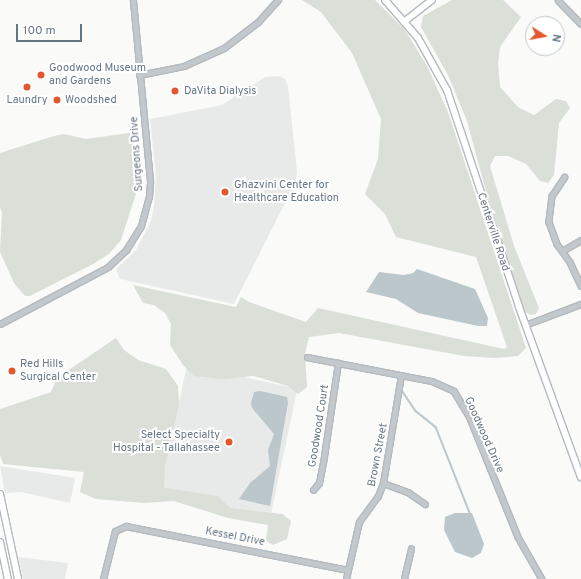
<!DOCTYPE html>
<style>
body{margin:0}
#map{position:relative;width:581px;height:579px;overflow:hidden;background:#fafaf8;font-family:Overpass,sans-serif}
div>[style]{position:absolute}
.built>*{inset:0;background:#e8e9e9;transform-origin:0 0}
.green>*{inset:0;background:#dadfd7}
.water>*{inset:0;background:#bbc7cb}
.stream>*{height:1.5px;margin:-0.75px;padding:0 0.75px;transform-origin:0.75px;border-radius:0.75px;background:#bbc7cb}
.roads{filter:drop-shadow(1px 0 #b3babf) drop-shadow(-1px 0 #b3babf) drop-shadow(0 1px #b3babf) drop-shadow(0 -1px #b3babf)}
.street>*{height:4.5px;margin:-2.25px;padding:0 2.25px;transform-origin:2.25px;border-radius:2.25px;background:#c3c8cc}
.secondary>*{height:6px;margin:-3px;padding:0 3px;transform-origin:3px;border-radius:3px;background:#fff}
.dots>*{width:11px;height:11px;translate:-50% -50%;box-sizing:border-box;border:2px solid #fff;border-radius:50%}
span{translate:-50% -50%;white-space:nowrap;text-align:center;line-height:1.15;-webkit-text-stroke:4px #fff;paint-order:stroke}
.poi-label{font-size:11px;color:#657683}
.left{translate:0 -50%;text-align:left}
.right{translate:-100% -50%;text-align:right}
.street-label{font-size:11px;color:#657683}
.north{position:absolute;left:525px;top:16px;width:40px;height:40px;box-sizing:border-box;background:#fff;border:1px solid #c1c8cd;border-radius:50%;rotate:101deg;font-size:11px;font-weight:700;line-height:16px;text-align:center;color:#657683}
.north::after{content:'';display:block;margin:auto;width:14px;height:18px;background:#e4572e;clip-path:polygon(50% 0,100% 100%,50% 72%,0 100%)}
.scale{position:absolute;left:16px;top:24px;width:66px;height:18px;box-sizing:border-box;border:2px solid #657683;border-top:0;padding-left:5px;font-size:12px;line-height:14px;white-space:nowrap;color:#657683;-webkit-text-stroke:3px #fff;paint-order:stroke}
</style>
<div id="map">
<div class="built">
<i style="clip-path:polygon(278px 76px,285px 79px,288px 86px,297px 172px,294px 190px,283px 207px,234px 304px,120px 279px,116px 269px,136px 250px,151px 221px,154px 206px,156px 176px,150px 119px,222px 105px,265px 77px)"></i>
<i style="left:187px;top:365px;width:113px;height:133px;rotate:12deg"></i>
<i style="clip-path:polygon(0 466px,75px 478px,70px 503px,21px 492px,5px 493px)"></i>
<i style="clip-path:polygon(18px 557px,68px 563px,65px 579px,23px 579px)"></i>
</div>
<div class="green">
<i style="clip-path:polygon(302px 0,375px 0,405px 30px,427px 66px,448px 112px,526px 348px,518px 356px,494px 358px,464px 356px,339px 333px,309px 337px,305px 353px,307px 387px,298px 394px,288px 386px,254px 376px,222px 379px,194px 376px,183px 365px,170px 345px,171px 324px,165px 313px,154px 305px,143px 303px,133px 285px,236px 307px,241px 297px,249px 302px,306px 322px,318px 308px,504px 349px,507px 347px,476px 257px,396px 237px,385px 214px,365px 194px,378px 159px,381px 119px,352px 53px,321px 12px)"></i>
<i style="clip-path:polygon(452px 0,503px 0,521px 17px,500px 47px,498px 63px,500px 87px,518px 107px,534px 115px,556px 99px,566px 101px,570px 108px,559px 123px,554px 175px,548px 183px,540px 181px,526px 164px,508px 156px,495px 156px,490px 166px,514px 246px,539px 308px,536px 314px,530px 315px,524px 311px,489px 202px,467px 121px,448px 75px,421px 27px,423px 16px)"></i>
<i style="clip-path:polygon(129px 133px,133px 134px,136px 152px,139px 184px,121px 240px,109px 254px,93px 264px,30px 296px,25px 296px,14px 283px,0 252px,2px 213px,0 207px,0 153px,54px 136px,64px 134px,86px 139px)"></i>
<i style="clip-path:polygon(116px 338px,124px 350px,138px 360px,166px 369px,178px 386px,179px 404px,165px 468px,164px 488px,218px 496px,230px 508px,282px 514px,291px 521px,287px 539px,273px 545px,266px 541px,268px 525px,228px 518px,174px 501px,144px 503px,96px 499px,80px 492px,84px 472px,3px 464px,0 455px,0 409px,51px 392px,57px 378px)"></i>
</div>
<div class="water">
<i style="clip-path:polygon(417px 269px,475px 289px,488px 318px,487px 326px,478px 326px,418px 313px,396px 299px,366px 292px,379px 272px,404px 275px,413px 273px)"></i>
<i style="clip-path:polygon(260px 391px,287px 397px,288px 403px,270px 506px,239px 499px,250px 483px,270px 466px,268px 450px,274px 434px,252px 408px,251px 403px,254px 392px)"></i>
<i style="clip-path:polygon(455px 513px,472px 513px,484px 544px,481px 553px,472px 558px,455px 552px,444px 530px,445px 517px)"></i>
</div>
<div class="stream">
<i style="left:403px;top:392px;width:23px;rotate:56deg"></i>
<i style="left:416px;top:411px;width:26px;rotate:39deg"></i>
<i style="left:436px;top:427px;width:92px;rotate:68.4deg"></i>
</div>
<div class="roads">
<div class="street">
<i style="left:558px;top:0;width:33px;rotate:46deg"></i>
<i style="left:139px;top:75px;width:46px;rotate:-11.3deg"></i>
<i style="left:184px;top:66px;width:44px;rotate:-24.2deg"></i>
<i style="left:224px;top:48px;width:43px;rotate:-37.4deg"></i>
<i style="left:258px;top:22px;width:30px;rotate:-48deg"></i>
<i style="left:565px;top:177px;width:23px;rotate:124deg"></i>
<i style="left:552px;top:196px;width:26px;rotate:97deg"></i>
<i style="left:549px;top:222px;width:23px;rotate:70deg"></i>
<i style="left:557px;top:244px;width:22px;rotate:54deg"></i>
<i style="left:570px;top:262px;width:26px;rotate:65deg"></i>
<i style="left:562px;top:251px;width:22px;rotate:-30deg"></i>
<i style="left:0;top:324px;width:122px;rotate:-27.8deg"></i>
<i style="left:108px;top:267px;width:25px;rotate:-43deg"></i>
<i style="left:126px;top:250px;width:28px;rotate:-58deg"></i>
<i style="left:141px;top:226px;width:30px;rotate:-75deg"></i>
<i style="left:149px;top:197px;width:16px;rotate:-86deg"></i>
<i style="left:150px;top:181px;width:182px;rotate:-95.4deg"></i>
<i style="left:525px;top:325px;width:60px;rotate:-20.6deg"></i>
<i style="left:307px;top:357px;width:127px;rotate:10.9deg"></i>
<i style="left:432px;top:381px;width:24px;rotate:24deg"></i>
<i style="left:454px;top:391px;width:31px;rotate:59deg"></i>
<i style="left:470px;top:418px;width:128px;rotate:68deg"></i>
<i style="left:518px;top:537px;width:48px;rotate:60.3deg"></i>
<i style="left:383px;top:483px;width:27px;rotate:20deg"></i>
<i style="left:408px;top:492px;width:21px;rotate:35deg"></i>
<i style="left:313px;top:490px;width:9px;rotate:-49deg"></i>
<i style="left:319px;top:483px;width:20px;rotate:-79deg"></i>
<i style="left:323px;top:463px;width:101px;rotate:-81.5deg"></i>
<i style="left:103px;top:579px;width:49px;rotate:-76deg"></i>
<i style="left:115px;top:531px;width:12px;rotate:-24deg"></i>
<i style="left:126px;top:526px;width:226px;rotate:11.2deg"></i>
<i style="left:346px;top:579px;width:58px;rotate:-77.2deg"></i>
<i style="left:359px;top:522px;width:32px;rotate:-54deg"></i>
<i style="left:378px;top:496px;width:14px;rotate:-69deg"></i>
<i style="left:383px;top:483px;width:109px;rotate:-80.5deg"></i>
<i style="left:404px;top:579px;width:31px;rotate:-77deg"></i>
</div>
<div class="secondary">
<i style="left:385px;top:0;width:50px;rotate:49deg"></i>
<i style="left:418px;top:38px;width:60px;rotate:60.9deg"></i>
<i style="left:447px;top:90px;width:229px;rotate:71.6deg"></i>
<i style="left:519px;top:307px;width:181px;rotate:70deg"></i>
<i style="left:405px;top:21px;width:34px;rotate:-38deg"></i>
<i style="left:0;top:494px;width:87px;rotate:78deg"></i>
<i style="left:0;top:542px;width:38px;rotate:78deg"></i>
</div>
</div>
<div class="dots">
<i style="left:41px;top:75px;background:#e4572e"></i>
<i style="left:27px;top:87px;background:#e4572e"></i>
<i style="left:175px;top:91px;background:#e4572e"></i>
<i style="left:57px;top:100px;background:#e4572e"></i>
<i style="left:225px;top:192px;background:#e4572e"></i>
<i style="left:12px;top:371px;background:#e4572e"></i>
<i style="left:229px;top:442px;background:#e4572e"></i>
</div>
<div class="poi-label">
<span class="left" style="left:49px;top:75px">Goodwood Museum<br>and Gardens</span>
<span class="left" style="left:184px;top:91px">DaVita Dialysis</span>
<span style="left:27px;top:100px">Laundry</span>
<span class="left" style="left:65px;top:100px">Woodshed</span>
<span class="left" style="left:234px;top:192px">Ghazvini Center for<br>Healthcare Education</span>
<span class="left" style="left:20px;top:371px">Red Hills<br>Surgical Center</span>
<span class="right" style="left:220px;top:442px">Select Specialty<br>Hospital - Tallahassee</span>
</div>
<div class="street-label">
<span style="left:137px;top:154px;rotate:-94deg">Surgeons Drive</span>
<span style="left:493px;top:232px;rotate:72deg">Centerville Road</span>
<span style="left:319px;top:426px;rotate:-81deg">Goodwood Court</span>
<span style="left:484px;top:435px;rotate:66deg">Goodwood Drive</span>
<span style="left:378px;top:455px;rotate:-79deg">Brown Street</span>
<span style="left:235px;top:537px;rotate:11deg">Kessel Drive</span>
</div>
<div class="north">N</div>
<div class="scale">100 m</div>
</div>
